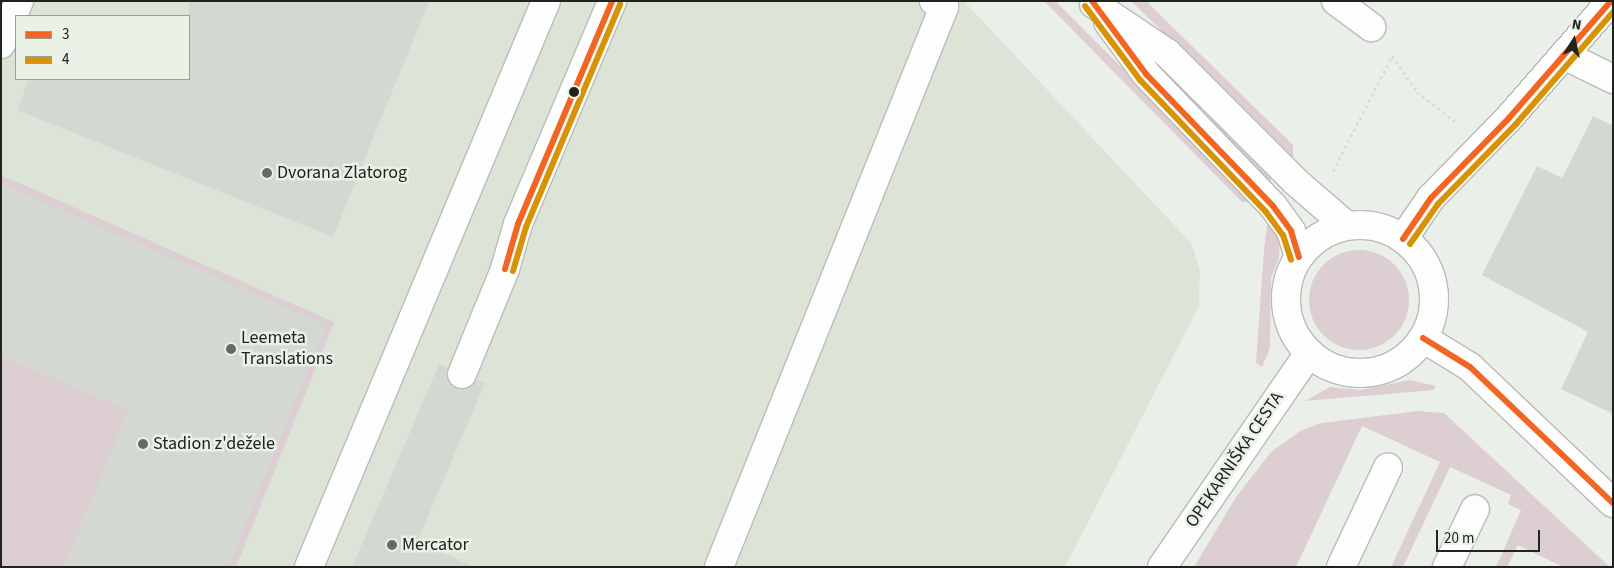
<!DOCTYPE html>
<meta charset="utf-8">
<style>
body{margin:0}
#map{position:relative;width:1614px;height:568px;overflow:hidden;background:#ebefe9;font-family:"Source Sans 3",sans-serif}
div>[style]{position:absolute}
.built>*{inset:0;background:#dce4d8}
.green>*{inset:0;background:#ddced2}
.round{border-radius:50%}
.building>*{inset:0;background:#d4d8d3}
.path>*{height:3px;margin-top:-1.5px;transform-origin:0;background:repeating-linear-gradient(90deg,#dadbda 0 2.5px,transparent 0 6.5px)}
.roads{filter:drop-shadow(1px 0 #babcb8) drop-shadow(-1px 0 #babcb8) drop-shadow(0 1px #babcb8) drop-shadow(0 -1px #babcb8)}
.minor>*{height:28px;margin:-14px;padding:0 14px;transform-origin:14px;border-radius:14px;background:#fcfdfc}
.minor>.ring{margin:-14px;padding:0;box-sizing:content-box;background:none;border:28px solid #fcfdfc;border-radius:50%}
.bus-1>*{height:6px;margin:-3px;padding:0 3px;transform-origin:3px;border-radius:3px;background:#f26522}
.bus-2>*{height:6px;margin:-3px;padding:0 3px;transform-origin:3px;border-radius:3px;background:#d79205}
.dots>*{width:14px;height:14px;translate:-50% -50%;box-sizing:border-box;border:2px solid #eaf1e7;border-radius:50%}
span{translate:-50% -50%;white-space:nowrap;text-align:center;line-height:1.15;-webkit-text-stroke:5px #eaf1e7;paint-order:stroke}
.poi-label{font-size:18px;color:#20231f}
.left{translate:0 -50%;text-align:left}
.street-label{font-size:18px;color:#20231f}
.frame{position:absolute;inset:0;border:2px solid #20231f;pointer-events:none}
.legend{position:absolute;left:15px;top:15px;width:175px;height:65px;box-sizing:border-box;background:#eaf1e7;border:1px solid #999f97;margin:0;padding:6px 9px;list-style:none;font-size:15px;color:#20231f}
.legend li{display:flex;align-items:center;gap:10px;height:25px}
.legend b{width:25px;border:1px solid #999f97}
.north{position:absolute;left:1549px;top:15px;width:50px;height:50px;-webkit-text-stroke:4px #eaf1e7;paint-order:stroke;rotate:10deg;font-size:14px;font-weight:700;line-height:20px;text-align:center;color:#20231f}
.north::after{content:'';display:block;margin:auto;width:18px;height:22px;background:#20231f;clip-path:polygon(50% 0,100% 100%,50% 72%,0 100%)}
.scale{position:absolute;left:1436px;top:530px;width:104px;height:22px;box-sizing:border-box;border:2px solid #20231f;border-top:0;padding-left:6px;font-size:15px;line-height:18px;white-space:nowrap;color:#20231f;-webkit-text-stroke:4px #eaf1e7;paint-order:stroke}
</style>
<div id="map">
<div class="built">
<i style="clip-path:polygon(evenodd,1px 1px,964px 1px,1192px 244px,1200px 271px,1199px 306px,1065px 567px,1px 567px,1px 1px,16px 16px,189px 16px,189px 79px,16px 79px,16px 16px)"></i>
</div>
<div class="green">
<i style="clip-path:polygon(1044px 1px,1055px 1px,1252px 197px,1250px 202px,1242px 202px)"></i>
<i style="clip-path:polygon(1131px 1px,1146px 1px,1293px 145px,1293px 158px)"></i>
<i style="clip-path:polygon(1171px 82px,1274px 177px,1267px 184px)"></i>
<i style="clip-path:polygon(1px 175px,334px 322px,236px 567px,1px 567px)"></i>
<i style="clip-path:polygon(1274px 224px,1280px 239px,1279px 258px,1271px 278px,1270px 348px,1262px 367px,1256px 363px,1264px 250px,1267px 225px)"></i>
<i class="round" style="left:1309px;top:250px;width:100px;height:100px"></i>
<i style="clip-path:polygon(1410px 380px,1436px 386px,1434px 390px,1305px 401px,1330px 387px,1361px 390px)"></i>
<i style="clip-path:polygon(1418px 411px,1444px 413px,1610px 567px,1563px 567px,1518px 545px,1507px 567px,1496px 567px,1521px 510px,1508px 504px,1511px 495px,1450px 467px,1403px 567px,1391px 567px,1440px 462px,1362px 426px,1296px 567px,1194px 567px,1236px 497px,1271px 452px,1300px 431px,1321px 423px)"></i>
</div>
<div class="building">
<i style="clip-path:polygon(189px 1px,429px 1px,333px 237px,17px 110px,29px 79px,189px 79px)"></i>
<i style="clip-path:polygon(1593px 116px,1613px 126px,1613px 414px,1561px 389px,1588px 332px,1482px 275px,1537px 166px,1562px 178px)"></i>
<i style="clip-path:polygon(1px 184px,326px 325px,228px 567px,64px 567px,128px 410px,1px 356px)"></i>
<i style="clip-path:polygon(439px 364px,448px 368px,447px 377px,456px 388px,465px 389px,477px 380px,485px 383px,417px 542px,475px 567px,352px 567px)"></i>
</div>
<div class="path">
<i style="left:1392px;top:56px;width:44px;rotate:55.2deg"></i>
<i style="left:1417px;top:92px;width:52px;rotate:38deg"></i>
<i style="left:1333px;top:171px;width:129px;rotate:-62.8deg"></i>
</div>
<div class="roads">
<div class="minor">
<i style="left:1336px;top:1px;width:44px;rotate:36.6deg"></i>
<i style="left:1094px;top:4px;width:88px;rotate:33.9deg"></i>
<i style="left:1167px;top:53px;width:182px;rotate:45deg"></i>
<i style="left:1296px;top:182px;width:67px;rotate:40.8deg"></i>
<i style="left:1108px;top:22px;width:64px;rotate:53.8deg"></i>
<i style="left:1146px;top:74px;width:183px;rotate:46.1deg"></i>
<i style="left:1273px;top:206px;width:31px;rotate:54deg"></i>
<i style="left:1291px;top:231px;width:27px;rotate:73deg"></i>
<i style="left:1px;top:44px;width:47px;rotate:-67.3deg"></i>
<i style="left:1564px;top:55px;width:55px;rotate:26.1deg"></i>
<i class="ring" style="left:1286px;top:225px;width:120px;height:120px"></i>
<i style="left:1403px;top:239px;width:50px;rotate:-55.7deg"></i>
<i style="left:1431px;top:198px;width:112px;rotate:-45.7deg"></i>
<i style="left:1509px;top:118px;width:155px;rotate:-48.9deg"></i>
<i style="left:1423px;top:338px;width:55px;rotate:31.7deg"></i>
<i style="left:1470px;top:367px;width:197px;rotate:43.6deg"></i>
<i style="left:462px;top:374px;width:113px;rotate:-67.7deg"></i>
<i style="left:505px;top:269px;width:47px;rotate:-73.9deg"></i>
<i style="left:518px;top:224px;width:242px;rotate:-67.1deg"></i>
<i style="left:309px;top:567px;width:614px;rotate:-67.28deg"></i>
<i style="left:719px;top:567px;width:604px;rotate:-68.11deg"></i>
<i style="left:944px;top:7px;width:12px;rotate:-149deg"></i>
<i style="left:1162px;top:567px;width:260px;rotate:-55.5deg"></i>
<i style="left:1341px;top:567px;width:110px;rotate:-64.8deg"></i>
<i style="left:1447px;top:567px;width:64px;rotate:-64.2deg"></i>
</div>
</div>
<div class="bus-1">
<i style="left:1092px;top:1px;width:91px;rotate:53.5deg"></i>
<i style="left:1146px;top:74px;width:183px;rotate:46.1deg"></i>
<i style="left:1273px;top:206px;width:31px;rotate:54deg"></i>
<i style="left:1291px;top:231px;width:27px;rotate:73deg"></i>
<i style="left:1403px;top:239px;width:50px;rotate:-55.7deg"></i>
<i style="left:1431px;top:198px;width:112px;rotate:-45.7deg"></i>
<i style="left:1509px;top:118px;width:155px;rotate:-48.9deg"></i>
<i style="left:505px;top:269px;width:47px;rotate:-73.9deg"></i>
<i style="left:518px;top:224px;width:242px;rotate:-67.1deg"></i>
<i style="left:1423px;top:338px;width:55px;rotate:31.7deg"></i>
<i style="left:1470px;top:367px;width:197px;rotate:43.6deg"></i>
</div>
<div class="bus-2">
<i style="left:1085px;top:6px;width:92px;rotate:53.4deg"></i>
<i style="left:1140px;top:80px;width:182px;rotate:46.3deg"></i>
<i style="left:1266px;top:212px;width:29px;rotate:54deg"></i>
<i style="left:1283px;top:235px;width:26px;rotate:72deg"></i>
<i style="left:1410px;top:244px;width:49px;rotate:-55deg"></i>
<i style="left:1438px;top:204px;width:112px;rotate:-45.7deg"></i>
<i style="left:1516px;top:124px;width:148px;rotate:-49.1deg"></i>
<i style="left:513px;top:271px;width:46px;rotate:-73.5deg"></i>
<i style="left:526px;top:227px;width:242px;rotate:-67.1deg"></i>
</div>
<div class="dots">
<i style="left:574px;top:92px;background:#20231f"></i>
<i style="left:267px;top:173px;background:#676a66"></i>
<i style="left:231px;top:349px;background:#676a66"></i>
<i style="left:143px;top:444px;background:#676a66"></i>
<i style="left:392px;top:545px;background:#676a66"></i>
</div>
<div class="poi-label">
<span class="left" style="left:277px;top:173px">Dvorana Zlatorog</span>
<span class="left" style="left:241px;top:349px">Leemeta<br>Translations</span>
<span class="left" style="left:153px;top:444px">Stadion z'dežele</span>
<span class="left" style="left:402px;top:545px">Mercator</span>
</div>
<div class="street-label">
<span style="left:1235px;top:460px;rotate:-56deg">OPEKARNIŠKA CESTA</span>
</div>
<div class="frame"></div>
<ul class="legend">
<li><b style="height:6px;background:#f26522"></b>3</li>
<li><b style="height:6px;background:#d79205"></b>4</li>
</ul>
<div class="north">N</div>
<div class="scale">20 m</div>
</div>
